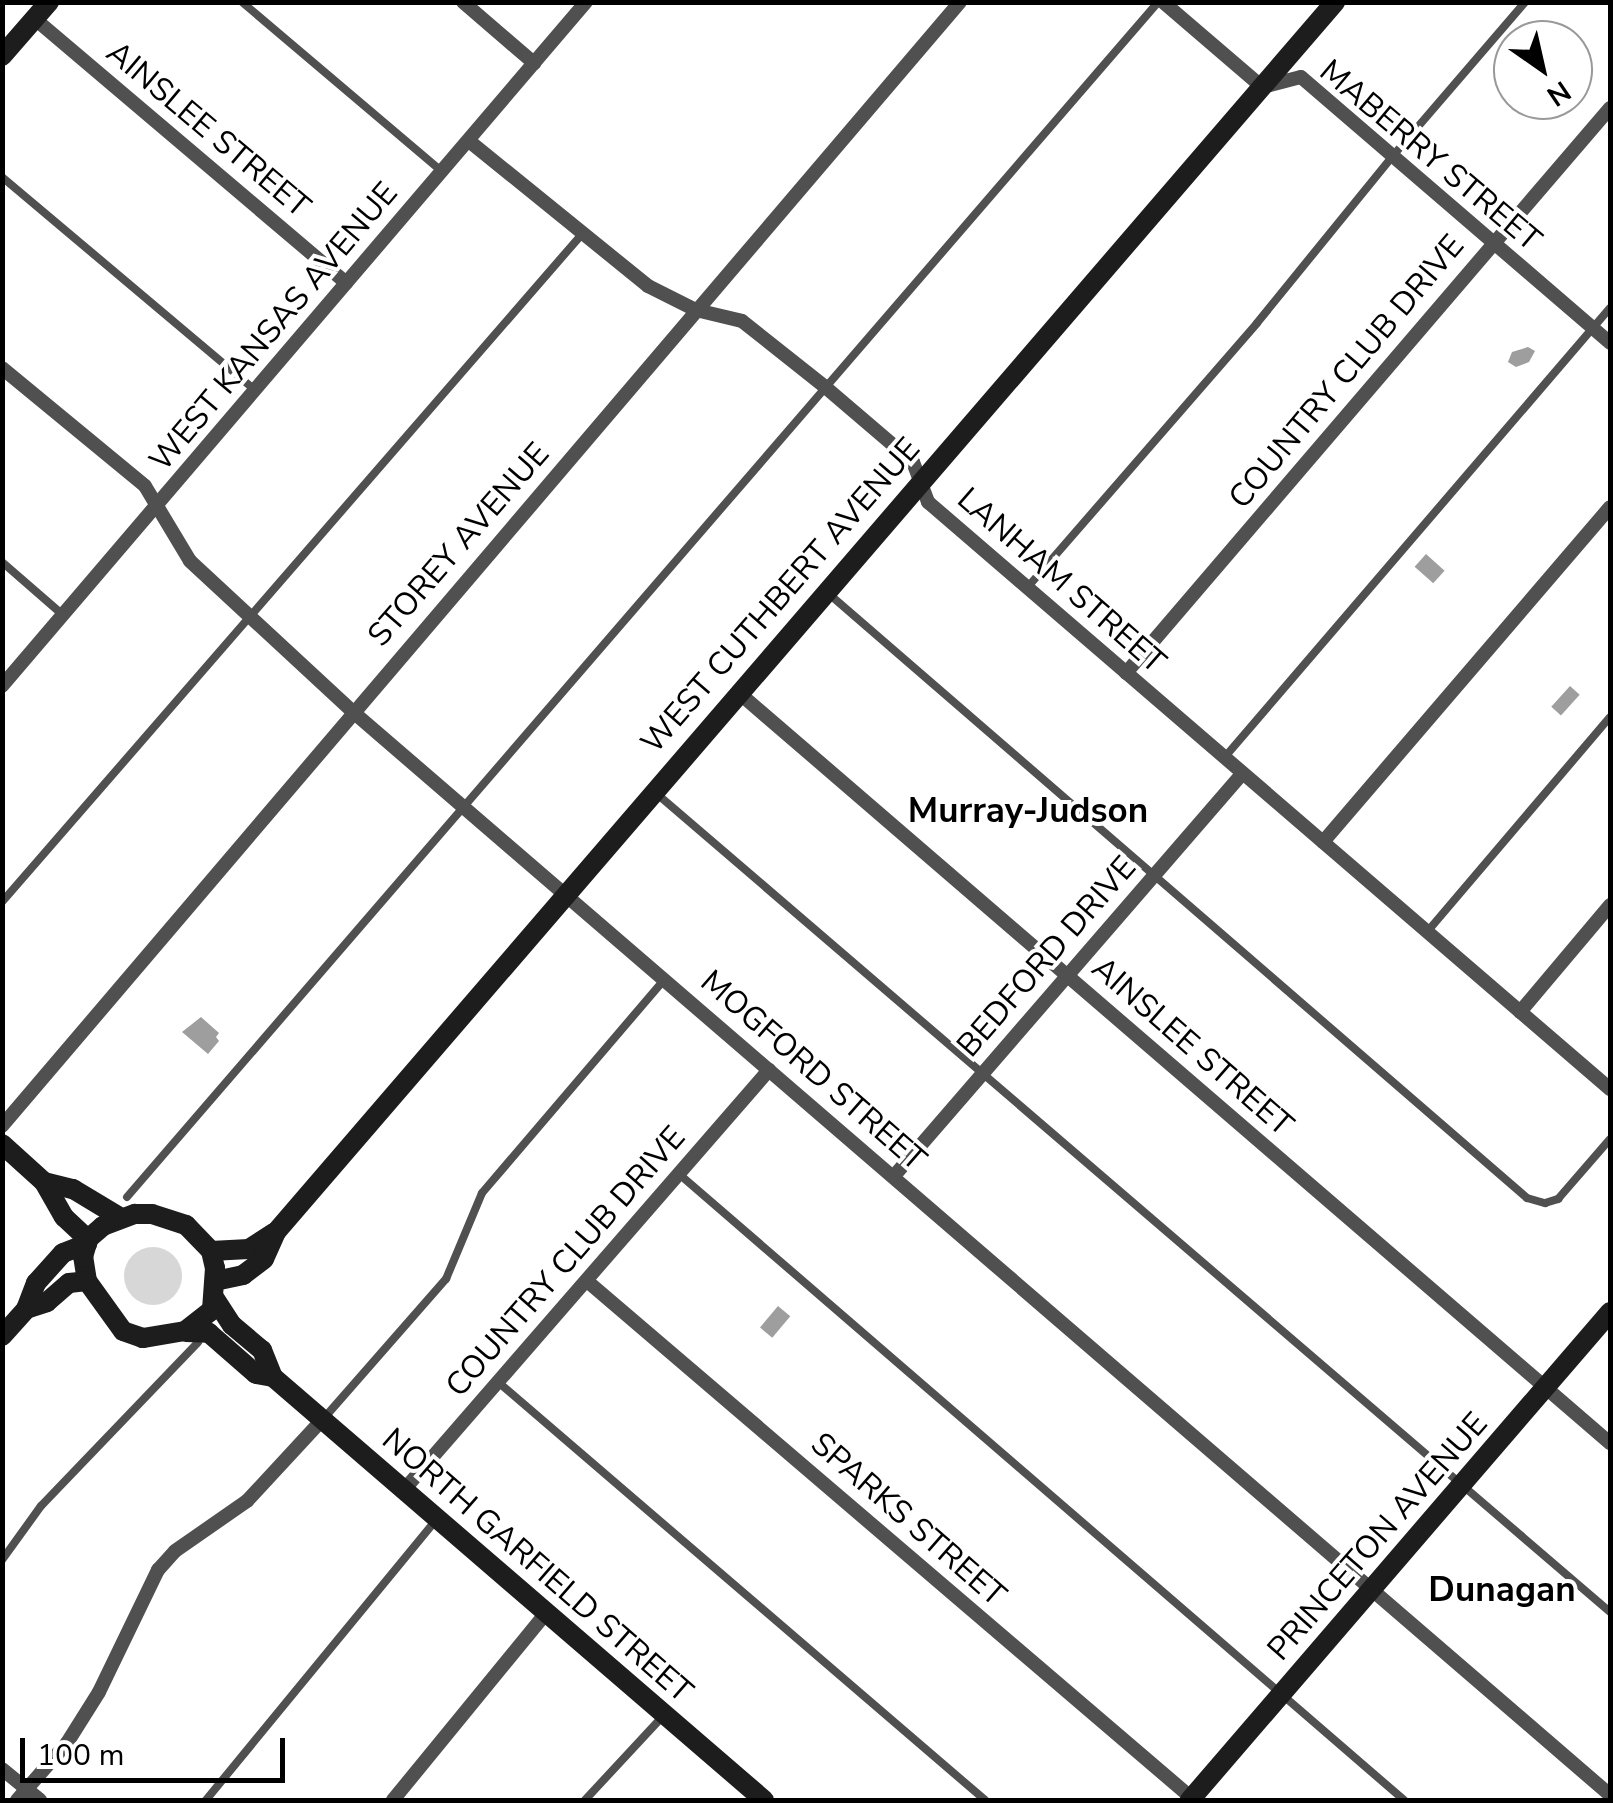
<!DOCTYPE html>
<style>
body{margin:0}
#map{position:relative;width:1613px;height:1803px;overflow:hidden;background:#fff;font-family:"Nunito Sans",sans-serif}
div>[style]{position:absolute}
.green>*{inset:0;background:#d7d7d7}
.round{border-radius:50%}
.water>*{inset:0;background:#9e9e9e;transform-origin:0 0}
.lane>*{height:8px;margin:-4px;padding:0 4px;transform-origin:4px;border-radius:4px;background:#505050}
.street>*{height:14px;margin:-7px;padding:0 7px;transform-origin:7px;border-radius:7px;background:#505050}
.secondary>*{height:20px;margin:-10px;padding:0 10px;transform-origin:10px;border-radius:10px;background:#1d1d1d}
span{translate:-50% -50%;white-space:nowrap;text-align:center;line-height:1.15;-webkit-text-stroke:8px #fff;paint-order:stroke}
.street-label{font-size:32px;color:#000}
.neighbourhood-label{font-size:35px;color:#000;font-weight:700}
.frame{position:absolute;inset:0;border:5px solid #000;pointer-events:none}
.north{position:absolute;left:1493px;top:20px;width:100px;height:100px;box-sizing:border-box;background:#fff;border:2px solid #999;border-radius:50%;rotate:146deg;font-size:28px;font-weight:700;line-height:40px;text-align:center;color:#000}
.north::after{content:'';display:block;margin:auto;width:35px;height:45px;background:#000;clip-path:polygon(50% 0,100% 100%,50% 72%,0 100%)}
.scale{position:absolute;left:20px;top:1738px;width:265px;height:45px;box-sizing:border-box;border:5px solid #000;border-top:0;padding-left:12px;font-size:30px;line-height:35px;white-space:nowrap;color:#000;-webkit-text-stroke:8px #fff;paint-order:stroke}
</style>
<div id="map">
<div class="green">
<i class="round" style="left:124px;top:1247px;width:58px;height:58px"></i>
</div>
<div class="water">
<i style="clip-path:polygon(1528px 347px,1535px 351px,1529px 362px,1516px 367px,1508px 362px,1512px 352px)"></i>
<i style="left:1426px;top:554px;width:25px;height:17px;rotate:42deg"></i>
<i style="left:1570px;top:686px;width:13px;height:28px;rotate:42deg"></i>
<i style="clip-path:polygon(201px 1017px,219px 1033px,216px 1037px,219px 1041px,208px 1054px,182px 1032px)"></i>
<i style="left:778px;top:1306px;width:16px;height:28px;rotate:40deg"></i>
</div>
<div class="lane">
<i style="left:242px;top:2px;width:261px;rotate:40.3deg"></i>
<i style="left:2px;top:177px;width:331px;rotate:40.1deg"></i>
<i style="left:2px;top:562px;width:81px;rotate:41deg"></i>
<i style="left:1026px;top:589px;width:352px;rotate:-49deg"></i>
<i style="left:1257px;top:323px;width:213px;rotate:-50.9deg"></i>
<i style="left:1391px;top:158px;width:206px;rotate:-49.3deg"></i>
<i style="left:829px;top:594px;width:923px;rotate:40.87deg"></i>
<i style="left:1527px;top:1198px;width:19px;rotate:16deg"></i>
<i style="left:1545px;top:1203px;width:14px;rotate:-17deg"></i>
<i style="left:1558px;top:1199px;width:79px;rotate:-49.1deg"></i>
<i style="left:1224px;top:758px;width:593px;rotate:-49.38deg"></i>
<i style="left:657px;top:794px;width:1256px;rotate:40.64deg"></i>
<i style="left:2px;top:902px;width:885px;rotate:-49.03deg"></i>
<i style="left:1427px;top:932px;width:282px;rotate:-49.6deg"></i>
<i style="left:679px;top:1174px;width:958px;rotate:40.81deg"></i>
<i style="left:127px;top:1197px;width:1578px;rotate:-49.21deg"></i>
<i style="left:498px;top:1382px;width:642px;rotate:40.64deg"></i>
<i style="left:325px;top:1417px;width:184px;rotate:-48.8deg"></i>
<i style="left:446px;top:1279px;width:93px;rotate:-67.3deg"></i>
<i style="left:482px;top:1193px;width:279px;rotate:-49.5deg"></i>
<i style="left:2px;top:1560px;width:67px;rotate:-54.2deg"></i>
<i style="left:41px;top:1506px;width:227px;rotate:-46.2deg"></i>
<i style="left:206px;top:1800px;width:364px;rotate:-50.6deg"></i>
<i style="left:585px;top:1800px;width:116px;rotate:-47.1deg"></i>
</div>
<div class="street">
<i style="left:463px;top:2px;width:94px;rotate:40.7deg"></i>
<i style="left:1163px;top:2px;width:130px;rotate:40.6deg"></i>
<i style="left:1262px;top:87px;width:40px;rotate:-14.4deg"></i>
<i style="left:1301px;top:77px;width:408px;rotate:40.7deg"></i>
<i style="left:35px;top:19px;width:408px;rotate:40.3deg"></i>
<i style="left:469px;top:141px;width:230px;rotate:39deg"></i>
<i style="left:648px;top:286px;width:54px;rotate:26.6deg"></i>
<i style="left:696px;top:310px;width:47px;rotate:13.4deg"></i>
<i style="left:742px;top:321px;width:105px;rotate:38.4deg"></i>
<i style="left:824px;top:386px;width:117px;rotate:40.5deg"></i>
<i style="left:913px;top:462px;width:43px;rotate:69.4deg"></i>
<i style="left:928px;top:502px;width:900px;rotate:40.72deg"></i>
<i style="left:2px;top:368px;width:185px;rotate:39.5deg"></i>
<i style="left:145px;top:486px;width:87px;rotate:59deg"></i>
<i style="left:190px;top:561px;width:221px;rotate:42.8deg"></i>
<i style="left:352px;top:711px;width:1661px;rotate:40.75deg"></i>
<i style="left:1126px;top:673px;width:744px;rotate:-49.42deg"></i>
<i style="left:2px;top:686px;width:899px;rotate:-49.51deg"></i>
<i style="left:738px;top:692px;width:1151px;rotate:40.74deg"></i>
<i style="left:1323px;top:842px;width:441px;rotate:-49.4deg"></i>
<i style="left:1520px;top:1012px;width:140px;rotate:-49.9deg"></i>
<i style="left:2px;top:1126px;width:1477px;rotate:-49.56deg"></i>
<i style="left:894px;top:1176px;width:532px;rotate:-49.12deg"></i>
<i style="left:587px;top:1281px;width:799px;rotate:40.53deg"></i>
<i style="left:403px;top:1491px;width:558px;rotate:-49deg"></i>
<i style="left:2px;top:1769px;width:49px;rotate:39.2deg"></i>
<i style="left:17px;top:1800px;width:76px;rotate:-48.7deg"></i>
<i style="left:67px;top:1743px;width:60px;rotate:-57.9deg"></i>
<i style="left:99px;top:1692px;width:136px;rotate:-64.2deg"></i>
<i style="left:158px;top:1570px;width:25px;rotate:-48deg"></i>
<i style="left:175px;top:1551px;width:88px;rotate:-34.8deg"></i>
<i style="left:247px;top:1501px;width:110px;rotate:-47.2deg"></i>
<i style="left:393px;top:1800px;width:242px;rotate:-50.7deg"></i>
</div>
<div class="secondary">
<i style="left:2px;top:56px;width:72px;rotate:-49deg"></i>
<i style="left:2px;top:1144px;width:57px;rotate:42.1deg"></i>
<i style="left:44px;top:1182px;width:40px;rotate:60.3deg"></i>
<i style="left:64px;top:1217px;width:33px;rotate:43deg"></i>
<i style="left:44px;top:1182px;width:30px;rotate:14deg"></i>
<i style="left:73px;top:1189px;width:56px;rotate:31.1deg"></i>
<i style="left:135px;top:1214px;width:17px"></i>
<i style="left:152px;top:1214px;width:36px;rotate:18deg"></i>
<i style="left:186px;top:1225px;width:36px;rotate:46deg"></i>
<i style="left:211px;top:1251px;width:17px;rotate:77deg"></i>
<i style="left:215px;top:1268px;width:42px;rotate:94.1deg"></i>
<i style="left:212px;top:1310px;width:34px;rotate:142deg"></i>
<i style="left:185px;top:1331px;width:43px;rotate:170.5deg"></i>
<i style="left:143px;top:1338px;width:21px;rotate:-161deg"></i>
<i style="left:123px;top:1331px;width:62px;rotate:-125.8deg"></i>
<i style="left:87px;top:1281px;width:24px;rotate:-99deg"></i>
<i style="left:83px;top:1257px;width:19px;rotate:-74deg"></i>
<i style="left:88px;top:1239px;width:20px;rotate:-41deg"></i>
<i style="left:103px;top:1226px;width:34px;rotate:-21deg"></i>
<i style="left:211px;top:1251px;width:38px;rotate:-3deg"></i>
<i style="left:249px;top:1249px;width:30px;rotate:-33deg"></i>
<i style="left:215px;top:1281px;width:29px;rotate:-12deg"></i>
<i style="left:243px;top:1275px;width:26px;rotate:-37deg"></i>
<i style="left:264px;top:1259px;width:30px;rotate:-66deg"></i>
<i style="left:276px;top:1232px;width:1623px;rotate:-49.27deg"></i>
<i style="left:215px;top:1299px;width:31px;rotate:57deg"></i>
<i style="left:232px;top:1325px;width:39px;rotate:40deg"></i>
<i style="left:262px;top:1350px;width:29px;rotate:68deg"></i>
<i style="left:273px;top:1377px;width:648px;rotate:40.75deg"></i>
<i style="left:26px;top:1309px;width:22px;rotate:-18deg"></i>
<i style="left:47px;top:1302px;width:29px;rotate:-41deg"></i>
<i style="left:69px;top:1283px;width:18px;rotate:-6deg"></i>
<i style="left:186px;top:1332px;width:23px;rotate:2deg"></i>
<i style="left:209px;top:1333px;width:62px;rotate:41.1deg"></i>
<i style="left:256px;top:1374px;width:17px;rotate:10deg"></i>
<i style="left:2px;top:1336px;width:36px;rotate:-48deg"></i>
<i style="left:26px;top:1309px;width:28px;rotate:-69deg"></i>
<i style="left:36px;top:1283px;width:40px;rotate:-48deg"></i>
<i style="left:63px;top:1253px;width:26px;rotate:-21deg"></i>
<i style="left:1190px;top:1800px;width:644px;rotate:-49.28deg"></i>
</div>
<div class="street-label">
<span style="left:208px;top:130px;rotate:40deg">AINSLEE STREET</span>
<span style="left:1430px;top:156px;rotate:40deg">MABERRY STREET</span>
<span style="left:274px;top:327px;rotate:-50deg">WEST KANSAS AVENUE</span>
<span style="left:1347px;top:372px;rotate:-50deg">COUNTRY CLUB DRIVE</span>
<span style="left:459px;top:545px;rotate:-49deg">STOREY AVENUE</span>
<span style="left:1061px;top:581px;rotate:41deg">LANHAM STREET</span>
<span style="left:781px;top:596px;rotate:-49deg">WEST CUTHBERT AVENUE</span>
<span style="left:1047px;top:957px;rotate:-49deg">BEDFORD DRIVE</span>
<span style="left:1192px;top:1047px;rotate:41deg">AINSLEE STREET</span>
<span style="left:813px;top:1071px;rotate:41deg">MOGFORD STREET</span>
<span style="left:566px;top:1262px;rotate:-49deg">COUNTRY CLUB DRIVE</span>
<span style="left:908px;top:1520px;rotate:41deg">SPARKS STREET</span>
<span style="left:1378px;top:1537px;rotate:-49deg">PRINCETON AVENUE</span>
<span style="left:537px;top:1566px;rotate:41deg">NORTH GARFIELD STREET</span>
</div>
<div class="neighbourhood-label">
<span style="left:1028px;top:811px">Murray-Judson</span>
<span style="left:1502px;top:1590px">Dunagan</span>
</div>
<div class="frame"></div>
<div class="north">N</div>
<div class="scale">100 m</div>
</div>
